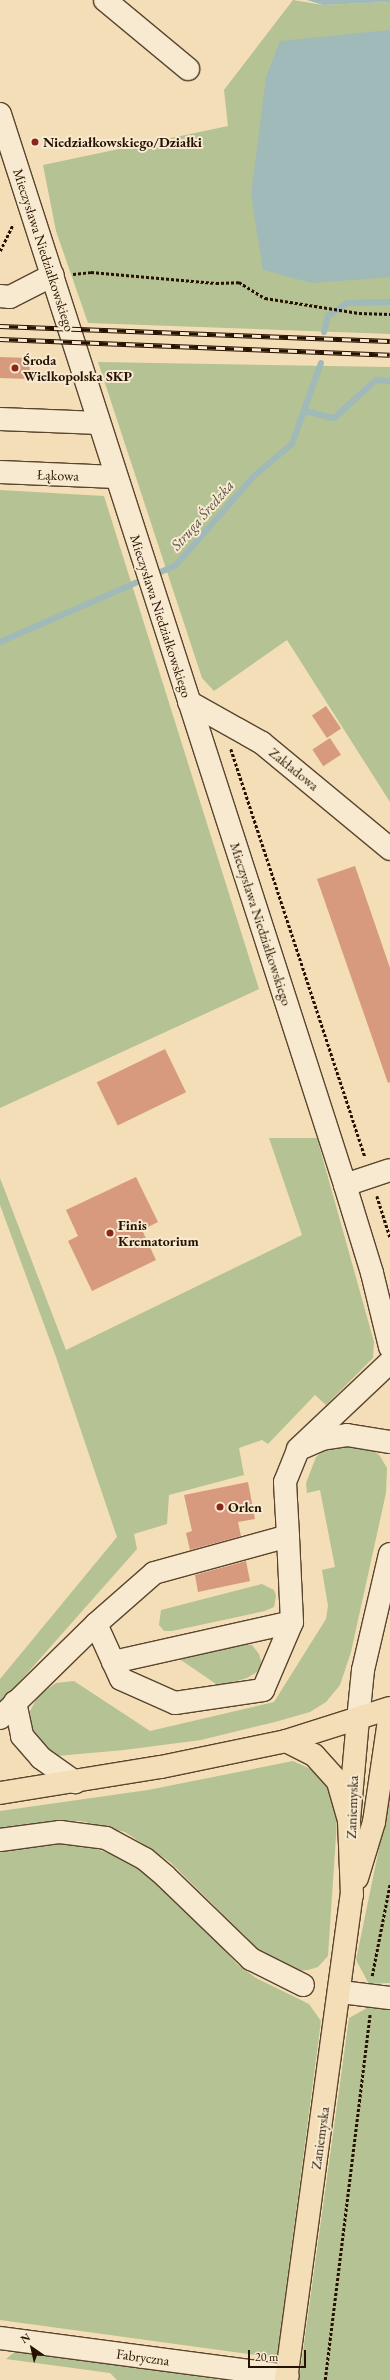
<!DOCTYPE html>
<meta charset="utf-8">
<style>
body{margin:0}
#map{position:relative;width:390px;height:2380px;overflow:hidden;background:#f3deb7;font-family:"EB Garamond",serif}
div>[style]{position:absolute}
.green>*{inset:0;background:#b5c293}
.water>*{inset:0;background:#a0b9b9}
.stream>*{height:6px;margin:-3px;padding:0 3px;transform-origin:3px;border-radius:3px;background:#a0b9b9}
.building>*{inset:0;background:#d89a7e;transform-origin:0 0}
.path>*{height:2.5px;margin-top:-1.25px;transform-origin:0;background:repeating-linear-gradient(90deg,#271101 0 3px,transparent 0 5px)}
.roads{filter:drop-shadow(1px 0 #5a442e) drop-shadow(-1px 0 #5a442e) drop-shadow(0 1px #5a442e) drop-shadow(0 -1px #5a442e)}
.minor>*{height:22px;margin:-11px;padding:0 11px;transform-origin:11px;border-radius:11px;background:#f7ead0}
.major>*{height:22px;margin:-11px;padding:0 11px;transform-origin:11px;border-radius:11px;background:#f3deb7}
.highway>*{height:22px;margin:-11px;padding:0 11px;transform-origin:11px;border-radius:11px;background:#f3deb7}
.rail>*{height:4.5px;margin-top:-2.25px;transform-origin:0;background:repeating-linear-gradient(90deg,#f7ead0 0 9px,#271101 0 18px);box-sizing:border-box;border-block:1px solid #271101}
.dots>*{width:11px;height:11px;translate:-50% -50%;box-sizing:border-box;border:2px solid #f7ead0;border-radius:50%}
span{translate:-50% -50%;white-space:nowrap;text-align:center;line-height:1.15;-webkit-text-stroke:4px #f7ead0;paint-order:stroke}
.poi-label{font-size:14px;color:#271101;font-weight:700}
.left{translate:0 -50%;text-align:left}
.street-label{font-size:14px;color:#271101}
.water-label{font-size:15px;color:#514c41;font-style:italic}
.north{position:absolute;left:12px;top:2328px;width:40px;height:40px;-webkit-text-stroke:3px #f7ead0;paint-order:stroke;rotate:326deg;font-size:11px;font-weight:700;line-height:16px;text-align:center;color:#271101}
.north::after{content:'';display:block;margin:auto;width:14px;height:18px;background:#271101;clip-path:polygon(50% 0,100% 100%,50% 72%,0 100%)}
.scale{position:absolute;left:248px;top:2350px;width:58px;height:18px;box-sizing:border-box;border:2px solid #271101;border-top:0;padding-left:5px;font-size:12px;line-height:14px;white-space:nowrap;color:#271101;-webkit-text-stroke:3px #f7ead0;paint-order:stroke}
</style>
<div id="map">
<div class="green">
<i style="clip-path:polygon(293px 0,323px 5px,390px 2px,390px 334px,88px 323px,56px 231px,43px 165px,228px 126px,224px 90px)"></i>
<i style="clip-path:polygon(98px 362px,390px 367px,390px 802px,287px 640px,214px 691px,202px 678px)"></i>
<i style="clip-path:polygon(0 490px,104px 496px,259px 989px,0 1108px)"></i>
<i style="clip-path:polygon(269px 1138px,317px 1138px,374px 1342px,373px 1358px,326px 1405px,315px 1395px,268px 1444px,262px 1440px,239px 1448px,244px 1475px,169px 1495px,167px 1524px,134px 1534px,137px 1549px,0 1704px,0 1679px,117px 1537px,56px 1357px,0 1205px,0 1178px,66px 1350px,302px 1235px)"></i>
<i style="clip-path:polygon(343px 1442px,370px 1447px,380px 1456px,387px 1468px,386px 1493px,351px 1652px,340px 1685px,326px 1702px,310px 1712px,275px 1722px,201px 1740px,124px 1750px,57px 1756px,32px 1737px,30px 1711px,38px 1696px,56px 1683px,74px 1681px,150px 1731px,274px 1702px,326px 1619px,328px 1606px,322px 1570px,335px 1567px,320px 1490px,307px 1493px,306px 1483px,316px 1457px,328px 1447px)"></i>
<i style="clip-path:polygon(262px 1584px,274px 1590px,276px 1596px,274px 1607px,265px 1611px,172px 1631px,164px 1631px,159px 1625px,161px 1610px)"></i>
<i style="clip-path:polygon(243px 1644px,252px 1645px,259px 1654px,262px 1664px,257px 1672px,247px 1678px,219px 1686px,178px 1658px)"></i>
<i style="clip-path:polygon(293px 1761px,317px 1772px,331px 1790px,337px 1821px,328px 1956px,318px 1967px,308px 1970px,295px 1971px,266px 1957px,170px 1862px,125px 1832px,81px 1821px,43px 1822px,0 1830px,0 1811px,148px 1790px)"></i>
<i style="clip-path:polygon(390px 1795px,390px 1983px,369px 1984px,356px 1960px)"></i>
<i style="clip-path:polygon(78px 1842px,124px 1859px,144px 1871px,181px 1903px,237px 1964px,256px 1978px,309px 2004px,321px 2021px,277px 2358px,0 2320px,0 1850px)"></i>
<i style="clip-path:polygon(381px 2007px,390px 2010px,390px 2380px,299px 2380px,349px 2018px,367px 2008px)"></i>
<i style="clip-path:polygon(18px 2349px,221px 2380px,117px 2380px,110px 2373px,6px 2359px)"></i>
</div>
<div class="water">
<i style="clip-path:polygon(307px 0,390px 0,390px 2px,323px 5px)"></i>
<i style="clip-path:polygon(390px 30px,390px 277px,312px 283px,263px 270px,251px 195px,266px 77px,280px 41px)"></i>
</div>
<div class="stream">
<i style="left:324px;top:332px;width:16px;rotate:-76deg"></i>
<i style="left:328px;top:316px;width:23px;rotate:-34deg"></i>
<i style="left:347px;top:303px;width:43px;rotate:-1.3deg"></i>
<i style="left:305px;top:411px;width:30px;rotate:14deg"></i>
<i style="left:334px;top:418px;width:57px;rotate:-42.1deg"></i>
<i style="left:376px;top:380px;width:14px;rotate:4deg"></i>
<i style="left:0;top:642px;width:192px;rotate:-23.6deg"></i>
<i style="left:176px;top:565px;width:118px;rotate:-48.8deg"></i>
<i style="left:254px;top:476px;width:50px;rotate:-40.1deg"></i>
<i style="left:292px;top:444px;width:86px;rotate:-70.3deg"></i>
</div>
<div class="building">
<i style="left:0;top:357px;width:30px;height:21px;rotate:2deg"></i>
<i style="left:326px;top:706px;width:27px;height:17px;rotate:56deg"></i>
<i style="left:330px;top:738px;width:20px;height:21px;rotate:57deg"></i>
<i style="clip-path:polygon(355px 866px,390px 968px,390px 1082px,388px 1083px,317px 879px)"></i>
<i style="left:165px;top:1049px;width:48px;height:76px;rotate:64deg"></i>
<i style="clip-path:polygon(136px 1177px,158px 1222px,142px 1230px,156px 1260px,92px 1291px,68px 1241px,78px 1236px,66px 1210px)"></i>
<i style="clip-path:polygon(248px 1482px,255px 1519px,238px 1522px,241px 1536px,190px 1550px,186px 1533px,192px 1531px,184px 1495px)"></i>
<i style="clip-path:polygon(246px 1561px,250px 1581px,198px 1592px,195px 1575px)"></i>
</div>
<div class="path">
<i style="left:0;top:251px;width:30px;rotate:-64deg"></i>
<i style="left:73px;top:274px;width:18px;rotate:-6deg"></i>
<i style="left:91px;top:272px;width:125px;rotate:5deg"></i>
<i style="left:216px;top:283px;width:23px;rotate:-2deg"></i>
<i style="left:239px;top:282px;width:31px;rotate:32deg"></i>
<i style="left:265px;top:298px;width:95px;rotate:9.1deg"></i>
<i style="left:359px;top:313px;width:31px;rotate:2deg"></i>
<i style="left:231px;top:749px;width:429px;rotate:71.8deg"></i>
<i style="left:377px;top:1196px;width:43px;rotate:72.4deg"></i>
<i style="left:372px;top:1976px;width:95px;rotate:-79deg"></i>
<i style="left:325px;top:2380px;width:368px;rotate:-83deg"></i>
</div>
<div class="roads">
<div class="minor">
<i style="left:105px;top:0;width:108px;rotate:39.7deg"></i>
<i style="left:0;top:114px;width:1125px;rotate:72.14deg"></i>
<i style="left:345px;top:1185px;width:92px;rotate:72.9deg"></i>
<i style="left:372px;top:1273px;width:76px;rotate:76.3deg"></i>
<i style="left:0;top:296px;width:10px;rotate:6deg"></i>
<i style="left:10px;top:297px;width:48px;rotate:-27.1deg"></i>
<i style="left:0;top:419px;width:99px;rotate:2.3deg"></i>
<i style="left:0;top:472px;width:116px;rotate:2.5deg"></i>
<i style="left:189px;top:702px;width:84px;rotate:29.3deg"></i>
<i style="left:262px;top:743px;width:166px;rotate:39.6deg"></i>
<i style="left:345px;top:1185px;width:47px;rotate:-18.4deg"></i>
<i style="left:304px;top:1447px;width:20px;rotate:-24deg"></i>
<i style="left:322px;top:1439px;width:25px;rotate:-9deg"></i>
<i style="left:347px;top:1435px;width:44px;rotate:9.2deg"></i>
<i style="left:96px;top:1624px;width:60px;rotate:65.6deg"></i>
<i style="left:121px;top:1679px;width:59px;rotate:24deg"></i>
<i style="left:175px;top:1703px;width:89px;rotate:-8.4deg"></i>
<i style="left:263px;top:1690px;width:74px;rotate:-66.9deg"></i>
<i style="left:292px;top:1622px;width:86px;rotate:-92.7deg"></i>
<i style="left:113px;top:1662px;width:183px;rotate:-12.6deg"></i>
<i style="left:15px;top:1702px;width:35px;rotate:78deg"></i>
<i style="left:22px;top:1736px;width:29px;rotate:49deg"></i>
<i style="left:41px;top:1758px;width:42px;rotate:35.2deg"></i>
<i style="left:0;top:1718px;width:134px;rotate:-44.4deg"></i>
<i style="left:96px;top:1624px;width:77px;rotate:-41.3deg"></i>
<i style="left:154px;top:1573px;width:139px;rotate:-15.4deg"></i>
<i style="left:288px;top:1536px;width:54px;rotate:-93.2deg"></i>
<i style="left:285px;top:1482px;width:35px;rotate:-68deg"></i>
<i style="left:298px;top:1449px;width:127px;rotate:-43.4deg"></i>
<i style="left:358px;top:1720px;width:50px;rotate:-84.3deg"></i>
<i style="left:363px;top:1670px;width:119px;rotate:-76.9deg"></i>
<i style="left:0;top:1840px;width:61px;rotate:-7.6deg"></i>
<i style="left:60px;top:1832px;width:46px;rotate:7.4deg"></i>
<i style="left:106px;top:1838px;width:44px;rotate:28.3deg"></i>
<i style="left:145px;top:1859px;width:26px;rotate:40deg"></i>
<i style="left:165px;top:1876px;width:120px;rotate:44deg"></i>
<i style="left:251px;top:1959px;width:58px;rotate:26.6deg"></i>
<i style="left:341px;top:1992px;width:49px;rotate:7deg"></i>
<i style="left:0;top:2338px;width:290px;rotate:7.5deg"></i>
</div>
<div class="major">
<i style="left:357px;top:1878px;width:59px;rotate:-73.1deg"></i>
<i style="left:374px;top:1822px;width:109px;rotate:-81.6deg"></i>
<i style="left:286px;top:2380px;width:489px;rotate:-82.3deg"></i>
<i style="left:352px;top:1895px;width:75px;rotate:-92.3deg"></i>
<i style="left:349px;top:1820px;width:100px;rotate:-84.9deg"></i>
</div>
<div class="highway">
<i style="left:286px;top:1741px;width:31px;rotate:27deg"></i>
<i style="left:314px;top:1755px;width:36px;rotate:48deg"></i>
<i style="left:338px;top:1782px;width:40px;rotate:74deg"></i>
<i style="left:0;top:1793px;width:163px;rotate:-9.2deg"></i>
<i style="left:161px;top:1767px;width:128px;rotate:-11.7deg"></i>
<i style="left:286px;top:1741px;width:109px;rotate:-17.6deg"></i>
</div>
</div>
<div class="rail">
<i style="left:0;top:326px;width:390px;rotate:2.2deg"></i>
<i style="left:0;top:339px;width:390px;rotate:2.3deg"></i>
</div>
<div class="dots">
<i style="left:35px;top:142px;background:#8f2418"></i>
<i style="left:15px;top:368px;background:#8f2418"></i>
<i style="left:110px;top:1233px;background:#8f2418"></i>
<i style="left:220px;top:1507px;background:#8f2418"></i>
</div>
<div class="poi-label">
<span class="left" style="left:43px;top:142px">Niedziałkowskiego/Działki</span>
<span class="left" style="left:23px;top:368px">Środa<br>Wielkopolska SKP</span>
<span class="left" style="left:118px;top:1233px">Finis<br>Krematorium</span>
<span class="left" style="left:228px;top:1507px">Orlen</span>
</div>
<div class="street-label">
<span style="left:44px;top:250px;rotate:72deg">Mieczysława Niedziałkowskiego</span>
<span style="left:58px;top:475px;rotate:2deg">Łąkowa</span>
<span style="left:161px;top:616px;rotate:72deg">Mieczysława Niedziałkowskiego</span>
<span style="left:294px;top:769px;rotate:39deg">Zakładowa</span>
<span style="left:261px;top:924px;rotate:72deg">Mieczysława Niedziałkowskiego</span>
<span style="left:352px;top:1807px;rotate:-88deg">Zaniemyska</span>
<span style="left:320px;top:2138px;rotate:-82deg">Zaniemyska</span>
<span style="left:143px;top:2357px;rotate:8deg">Fabryczna</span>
</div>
<div class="water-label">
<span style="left:202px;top:515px;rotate:-49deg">Struga Średzka</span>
</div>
<div class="north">N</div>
<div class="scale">20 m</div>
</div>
